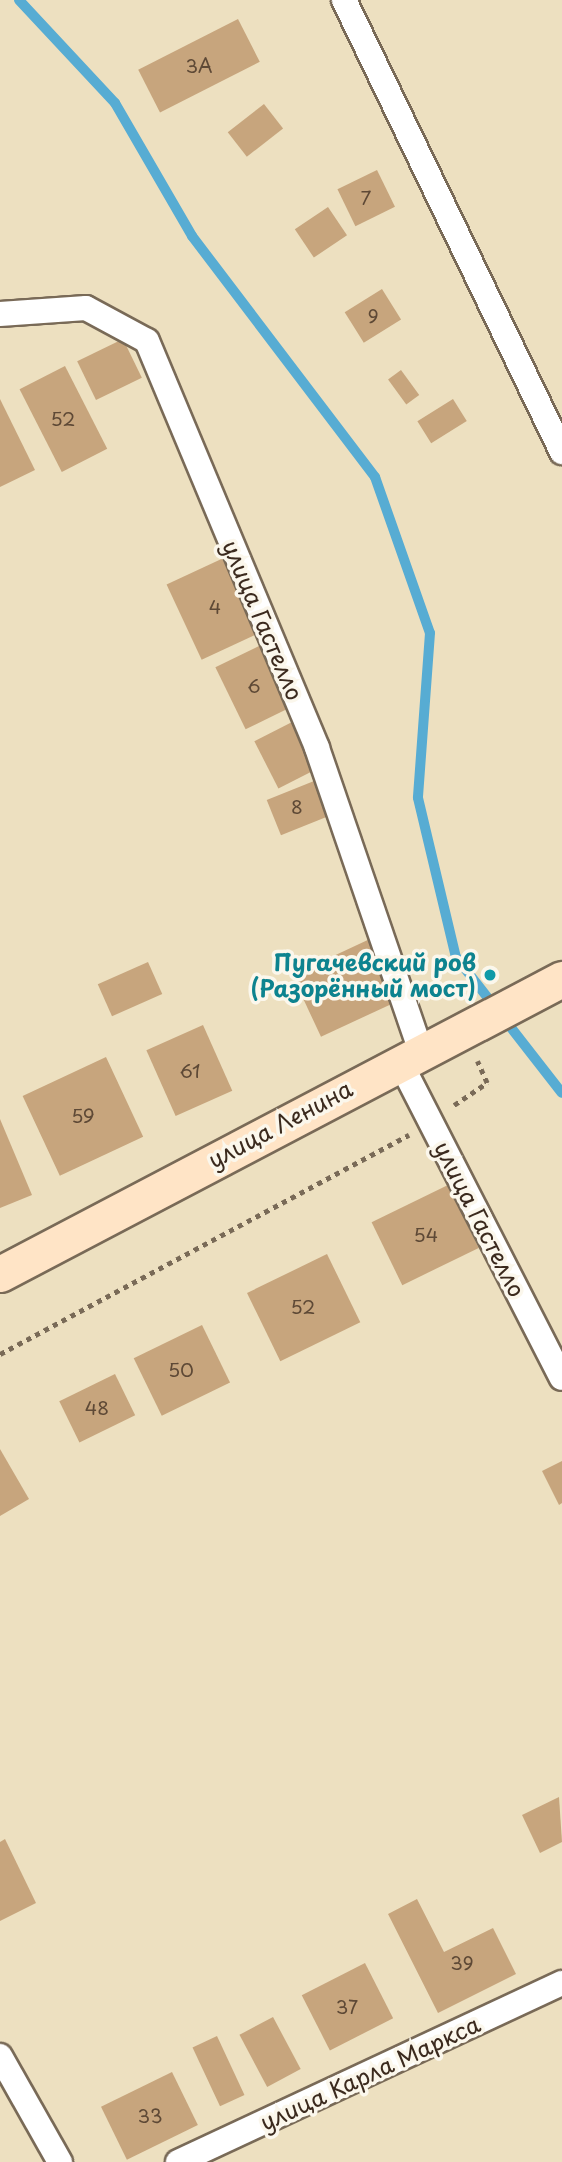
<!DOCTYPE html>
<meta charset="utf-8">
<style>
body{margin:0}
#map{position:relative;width:562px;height:2162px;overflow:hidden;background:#ede0c0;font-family:"Playpen Sans",sans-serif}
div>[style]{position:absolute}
.stream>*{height:10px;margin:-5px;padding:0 5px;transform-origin:5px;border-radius:5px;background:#57acd3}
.building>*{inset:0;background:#c7a57d;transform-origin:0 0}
.path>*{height:4.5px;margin-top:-2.25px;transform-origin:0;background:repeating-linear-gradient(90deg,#796a57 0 5px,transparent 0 10px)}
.roads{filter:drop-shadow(2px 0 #796a57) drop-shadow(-2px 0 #796a57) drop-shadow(0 2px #796a57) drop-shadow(0 -2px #796a57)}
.minor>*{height:24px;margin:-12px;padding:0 12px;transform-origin:12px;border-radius:12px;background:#fff}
.secondary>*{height:35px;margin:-17.5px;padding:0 17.5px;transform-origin:17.5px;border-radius:17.5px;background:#ffe4c6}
.dots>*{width:19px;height:19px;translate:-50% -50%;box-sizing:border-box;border:4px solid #fbf7ec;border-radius:50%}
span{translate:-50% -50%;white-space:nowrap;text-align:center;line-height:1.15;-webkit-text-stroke:7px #fbf7ec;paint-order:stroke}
.number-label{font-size:19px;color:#5e4936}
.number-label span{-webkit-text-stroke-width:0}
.street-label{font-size:23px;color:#3b2a1e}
.culture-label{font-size:23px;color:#0d838f;font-weight:700}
.right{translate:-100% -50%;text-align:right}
</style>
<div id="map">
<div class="stream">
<i style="left:19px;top:0;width:141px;rotate:47deg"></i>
<i style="left:115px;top:103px;width:154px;rotate:59.9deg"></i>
<i style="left:192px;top:236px;width:303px;rotate:52.8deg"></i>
<i style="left:375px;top:477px;width:165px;rotate:70.6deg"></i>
<i style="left:430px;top:633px;width:165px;rotate:94.2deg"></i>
<i style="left:418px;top:798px;width:163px;rotate:76.6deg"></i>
<i style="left:456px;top:957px;width:172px;rotate:52.1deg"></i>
</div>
<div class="building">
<i style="left:238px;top:19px;width:48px;height:112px;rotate:63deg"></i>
<i style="left:264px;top:104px;width:31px;height:46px;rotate:52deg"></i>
<i style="left:377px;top:170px;width:41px;height:44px;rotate:64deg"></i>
<i style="left:328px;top:207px;width:34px;height:40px;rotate:56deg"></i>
<i style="left:382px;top:289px;width:36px;height:44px;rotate:58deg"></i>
<i style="left:123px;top:339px;width:43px;height:51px;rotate:64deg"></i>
<i style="left:65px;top:366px;width:93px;height:51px;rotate:63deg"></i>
<i style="left:401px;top:370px;width:31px;height:16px;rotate:54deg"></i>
<i style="clip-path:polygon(0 399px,35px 470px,0 487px)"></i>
<i style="left:453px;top:399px;width:26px;height:42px;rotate:58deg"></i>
<i style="left:230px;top:555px;width:83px;height:70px;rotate:65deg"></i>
<i style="left:263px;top:644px;width:69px;height:53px;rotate:64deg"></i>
<i style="left:298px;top:719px;width:53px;height:49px;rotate:63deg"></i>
<i style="left:314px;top:781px;width:38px;height:51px;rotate:68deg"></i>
<i style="left:372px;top:938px;width:68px;height:88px;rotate:65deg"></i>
<i style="left:148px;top:962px;width:35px;height:55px;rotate:66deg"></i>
<i style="left:203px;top:1025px;width:72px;height:62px;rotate:66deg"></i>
<i style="left:106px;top:1057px;width:88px;height:92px;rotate:65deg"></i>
<i style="clip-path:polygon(0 1119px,32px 1195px,0 1208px)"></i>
<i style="left:448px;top:1185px;width:70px;height:85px;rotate:64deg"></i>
<i style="left:327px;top:1254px;width:76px;height:89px;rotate:64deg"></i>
<i style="left:202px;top:1325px;width:64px;height:76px;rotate:64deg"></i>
<i style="left:115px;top:1374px;width:46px;height:62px;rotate:64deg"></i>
<i style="clip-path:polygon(0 1449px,29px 1499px,0 1516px)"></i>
<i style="clip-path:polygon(562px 1461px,562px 1503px,559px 1505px,542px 1471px)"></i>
<i style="clip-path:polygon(559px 1797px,562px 1842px,540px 1853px,522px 1815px)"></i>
<i style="clip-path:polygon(5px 1839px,36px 1903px,0 1921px,0 1842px)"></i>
<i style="clip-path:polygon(417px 1899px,444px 1952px,493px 1928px,516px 1974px,438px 2013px,388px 1914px)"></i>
<i style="left:365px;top:1963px;width:62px;height:71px;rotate:63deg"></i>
<i style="left:273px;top:2017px;width:59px;height:38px;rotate:62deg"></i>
<i style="left:217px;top:2036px;width:65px;height:27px;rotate:65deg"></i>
<i style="left:172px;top:2072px;width:59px;height:79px;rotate:64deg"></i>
</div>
<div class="path">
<i style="left:454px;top:1105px;width:40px;rotate:-34deg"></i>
<i style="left:487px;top:1083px;width:24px;rotate:-114deg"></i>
<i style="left:0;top:1354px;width:464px;rotate:-28.2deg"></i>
</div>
<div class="roads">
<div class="minor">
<i style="left:344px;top:0;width:502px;rotate:64.25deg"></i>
<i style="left:0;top:314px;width:86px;rotate:-4deg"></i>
<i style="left:86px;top:308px;width:69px;rotate:28.4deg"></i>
<i style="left:147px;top:341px;width:441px;rotate:67.3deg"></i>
<i style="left:317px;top:748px;width:318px;rotate:71.1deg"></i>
<i style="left:399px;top:1060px;width:357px;rotate:62.9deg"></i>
<i style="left:0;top:2056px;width:122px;rotate:60.5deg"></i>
<i style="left:178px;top:2162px;width:424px;rotate:-25deg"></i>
</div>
<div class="secondary">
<i style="left:0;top:1274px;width:635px;rotate:-27.7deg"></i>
</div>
</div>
<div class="dots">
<i style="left:490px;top:975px;background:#0f9aa8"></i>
</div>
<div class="number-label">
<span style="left:199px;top:66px">3А</span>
<span style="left:366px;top:198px">7</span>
<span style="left:373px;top:316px">9</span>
<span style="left:63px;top:419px">52</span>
<span style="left:215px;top:607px">4</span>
<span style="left:254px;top:686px">6</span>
<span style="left:297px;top:807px">8</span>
<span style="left:190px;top:1071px">61</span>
<span style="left:83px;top:1116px">59</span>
<span style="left:426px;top:1235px">54</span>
<span style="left:303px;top:1307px">52</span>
<span style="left:181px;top:1370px">50</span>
<span style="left:97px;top:1408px">48</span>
<span style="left:462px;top:1963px">39</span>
<span style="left:347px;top:2007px">37</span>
<span style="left:150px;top:2116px">33</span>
</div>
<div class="street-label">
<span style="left:263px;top:620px;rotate:67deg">улица Гастелло</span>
<span style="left:280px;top:1124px;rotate:-28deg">улица Ленина</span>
<span style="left:480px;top:1219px;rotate:63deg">улица Гастелло</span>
<span style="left:370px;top:2073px;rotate:-25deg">улица Карла Маркса</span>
</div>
<div class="culture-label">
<span class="right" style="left:476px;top:975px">Пугачевский ров<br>(Разорённый мост)</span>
</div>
</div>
